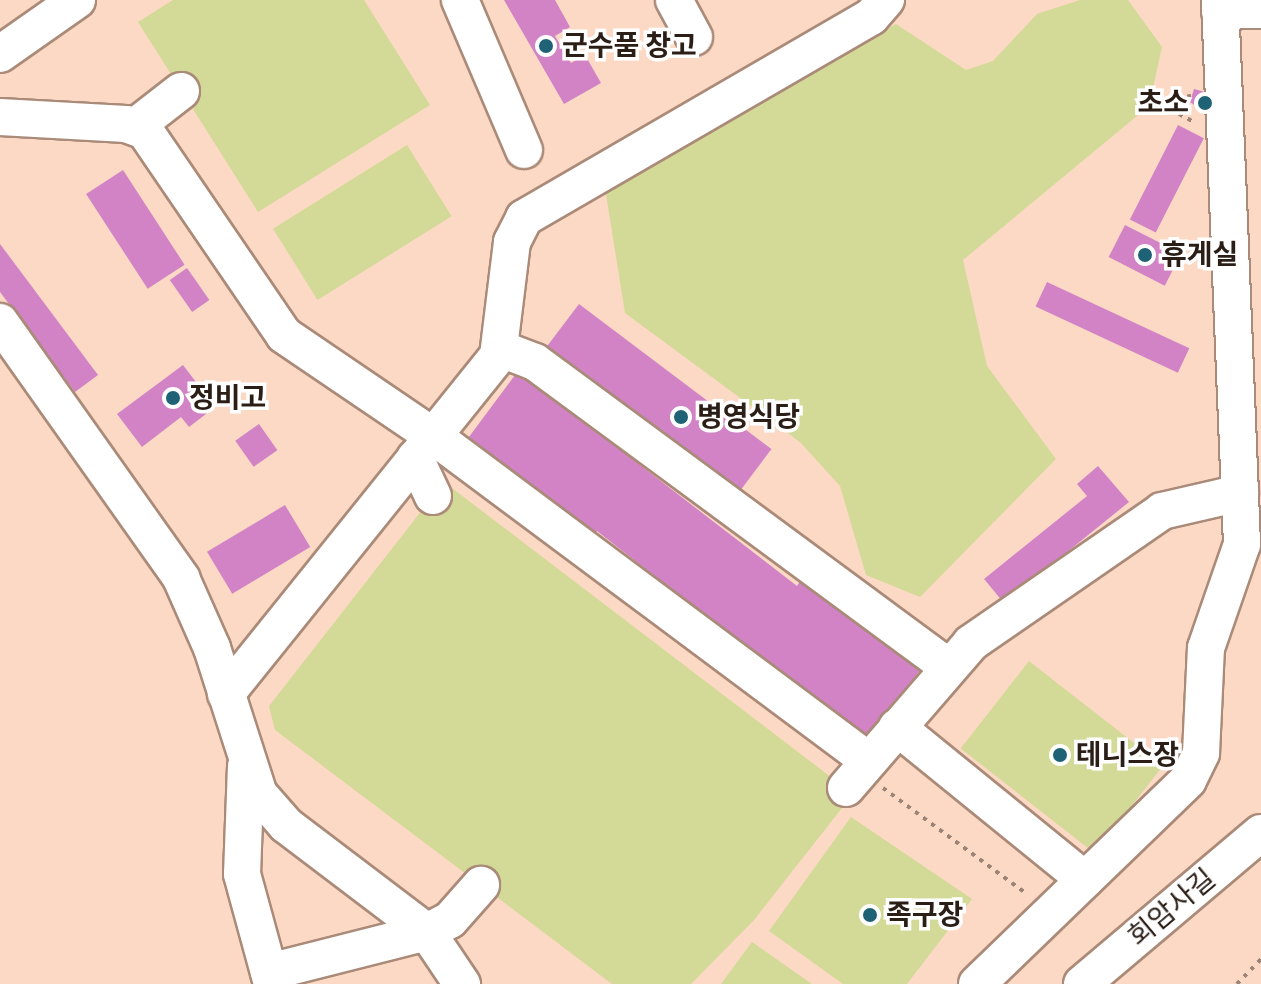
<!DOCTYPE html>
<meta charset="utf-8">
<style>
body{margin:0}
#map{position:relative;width:1261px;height:984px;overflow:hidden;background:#fcd9c5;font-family:Rubik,"Noto Sans KR",sans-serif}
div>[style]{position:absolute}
.green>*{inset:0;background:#d3d996;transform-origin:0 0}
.building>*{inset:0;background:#d183c5;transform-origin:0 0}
.path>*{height:4px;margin-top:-2px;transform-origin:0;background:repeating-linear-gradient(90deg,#9b8375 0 4px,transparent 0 10px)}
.roads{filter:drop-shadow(2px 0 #aa8a78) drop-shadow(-2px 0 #aa8a78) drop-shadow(0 2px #aa8a78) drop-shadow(0 -2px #aa8a78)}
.minor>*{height:36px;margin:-18px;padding:0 18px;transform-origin:18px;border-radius:18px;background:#fff}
.dots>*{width:22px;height:22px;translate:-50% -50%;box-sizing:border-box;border:4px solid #fff;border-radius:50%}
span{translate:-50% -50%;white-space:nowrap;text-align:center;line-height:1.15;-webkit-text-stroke:7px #fff;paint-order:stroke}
.poi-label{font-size:28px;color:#2a1e17;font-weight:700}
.left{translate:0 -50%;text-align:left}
.right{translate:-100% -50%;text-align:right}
.street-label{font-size:28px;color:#2a1e17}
</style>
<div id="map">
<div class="green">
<i style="clip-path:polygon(173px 0,364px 0,430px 105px,258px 212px,138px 22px)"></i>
<i style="clip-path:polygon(1080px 0,1128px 0,1162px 47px,1149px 106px,963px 260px,987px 366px,1056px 459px,920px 597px,866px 575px,840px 486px,800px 442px,625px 313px,605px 188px,896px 24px,966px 70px,993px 61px,1037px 14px)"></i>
<i style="left:407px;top:145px;width:84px;height:158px;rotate:58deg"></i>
<i style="clip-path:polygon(444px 482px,853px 794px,754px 920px,691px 984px,612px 984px,275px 730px,269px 706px)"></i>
<i style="left:1029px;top:661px;width:170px;height:111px;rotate:38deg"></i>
<i style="clip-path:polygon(851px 817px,972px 899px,907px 984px,843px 984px,769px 931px)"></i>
<i style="clip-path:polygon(752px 942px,812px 984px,721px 984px)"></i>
</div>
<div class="building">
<i style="clip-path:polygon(504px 0,555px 0,570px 27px,555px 36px,571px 63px,585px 55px,601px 83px,564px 104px)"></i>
<i style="clip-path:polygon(1194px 89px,1216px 95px,1210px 116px,1190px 102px)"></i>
<i style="left:1178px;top:125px;width:29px;height:106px;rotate:27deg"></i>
<i style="left:123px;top:170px;width:113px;height:44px;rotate:57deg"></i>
<i style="left:1125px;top:225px;width:63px;height:36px;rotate:27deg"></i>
<i style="clip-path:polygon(0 244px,98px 375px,75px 392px,0 292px)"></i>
<i style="left:187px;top:268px;width:39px;height:21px;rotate:55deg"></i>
<i style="left:1047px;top:282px;width:157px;height:27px;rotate:25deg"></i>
<i style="left:579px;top:304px;width:241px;height:59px;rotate:37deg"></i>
<i style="clip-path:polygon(183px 365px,215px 407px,189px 427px,181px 417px,142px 447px,117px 414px)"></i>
<i style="clip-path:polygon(518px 371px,797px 586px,803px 577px,923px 666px,867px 742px,597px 531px,590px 540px,463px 445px)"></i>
<i style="left:259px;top:424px;width:32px;height:29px;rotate:55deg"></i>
<i style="clip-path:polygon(1098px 466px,1129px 502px,1004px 603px,984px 579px,1087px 496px,1077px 484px)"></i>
<i style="left:285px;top:505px;width:49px;height:91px;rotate:59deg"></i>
</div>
<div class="path">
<i style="left:1191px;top:96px;width:10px;rotate:174deg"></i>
<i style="left:1181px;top:97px;width:17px;rotate:97deg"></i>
<i style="left:1179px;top:114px;width:19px;rotate:28deg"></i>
<i style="left:883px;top:788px;width:179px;rotate:36.4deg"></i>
<i style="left:1237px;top:984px;width:35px;rotate:-46deg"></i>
</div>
<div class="roads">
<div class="minor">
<i style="left:460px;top:0;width:163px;rotate:66.9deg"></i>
<i style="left:674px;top:0;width:42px;rotate:61.6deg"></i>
<i style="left:1220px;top:11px;width:41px;rotate:-1.4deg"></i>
<i style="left:0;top:54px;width:94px;rotate:-35deg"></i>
<i style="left:0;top:117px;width:126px;rotate:3.2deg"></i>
<i style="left:126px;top:124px;width:20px;rotate:20deg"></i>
<i style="left:145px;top:131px;width:247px;rotate:55.7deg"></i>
<i style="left:284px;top:335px;width:189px;rotate:34.2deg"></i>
<i style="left:440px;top:441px;width:535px;rotate:36.72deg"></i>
<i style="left:136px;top:126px;width:57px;rotate:-37.9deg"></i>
<i style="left:0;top:322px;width:314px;rotate:54.7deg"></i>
<i style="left:181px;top:578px;width:77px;rotate:66.1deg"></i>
<i style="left:212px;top:648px;width:153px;rotate:72.2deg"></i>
<i style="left:259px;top:794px;width:41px;rotate:48.9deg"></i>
<i style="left:286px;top:825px;width:177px;rotate:37.2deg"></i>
<i style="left:427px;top:932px;width:63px;rotate:56.1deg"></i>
<i style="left:501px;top:349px;width:36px;rotate:21deg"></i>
<i style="left:535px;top:362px;width:512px;rotate:36.42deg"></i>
<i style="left:415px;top:458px;width:42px;rotate:64.7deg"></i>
<i style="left:226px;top:694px;width:434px;rotate:-51.2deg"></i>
<i style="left:498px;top:356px;width:115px;rotate:-83deg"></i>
<i style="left:512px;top:242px;width:27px;rotate:-63deg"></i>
<i style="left:524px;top:218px;width:401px;rotate:-30.1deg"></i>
<i style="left:871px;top:17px;width:23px;rotate:-49deg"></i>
<i style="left:897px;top:727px;width:242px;rotate:39.1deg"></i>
<i style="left:246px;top:766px;width:108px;rotate:92.1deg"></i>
<i style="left:242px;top:874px;width:114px;rotate:74.7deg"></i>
<i style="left:846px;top:788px;width:191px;rotate:-49.2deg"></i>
<i style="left:971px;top:643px;width:232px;rotate:-34.6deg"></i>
<i style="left:1162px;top:511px;width:80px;rotate:-13deg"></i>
<i style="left:269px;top:972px;width:163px;rotate:-14.2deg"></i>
<i style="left:427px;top:932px;width:26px;rotate:-28deg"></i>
<i style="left:450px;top:920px;width:47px;rotate:-48.5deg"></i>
<i style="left:977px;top:984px;width:293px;rotate:-44deg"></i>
<i style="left:1188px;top:780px;width:30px;rotate:-64deg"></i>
<i style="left:1201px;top:753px;width:105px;rotate:-87.3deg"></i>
<i style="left:1206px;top:648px;width:110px;rotate:-70.9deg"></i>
<i style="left:1242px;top:544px;width:544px;rotate:-92.32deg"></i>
<i style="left:1082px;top:984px;width:234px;rotate:-40.2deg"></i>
</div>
</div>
<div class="dots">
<i style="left:546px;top:46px;background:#206275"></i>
<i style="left:1205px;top:103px;background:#206275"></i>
<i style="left:1145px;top:255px;background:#206275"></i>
<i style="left:173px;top:398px;background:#206275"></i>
<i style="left:681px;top:417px;background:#206275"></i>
<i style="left:1060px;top:755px;background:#206275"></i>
<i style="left:870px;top:915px;background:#206275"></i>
</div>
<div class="poi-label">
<span class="left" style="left:562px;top:46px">군수품 창고</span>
<span class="right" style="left:1189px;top:103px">초소</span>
<span class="left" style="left:1161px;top:255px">휴게실</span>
<span class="left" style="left:189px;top:398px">정비고</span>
<span class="left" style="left:697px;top:417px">병영식당</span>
<span class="left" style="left:1076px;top:755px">테니스장</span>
<span class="left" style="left:886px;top:915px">족구장</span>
</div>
<div class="street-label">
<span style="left:1172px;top:908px;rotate:-40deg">회암사길</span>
</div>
</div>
